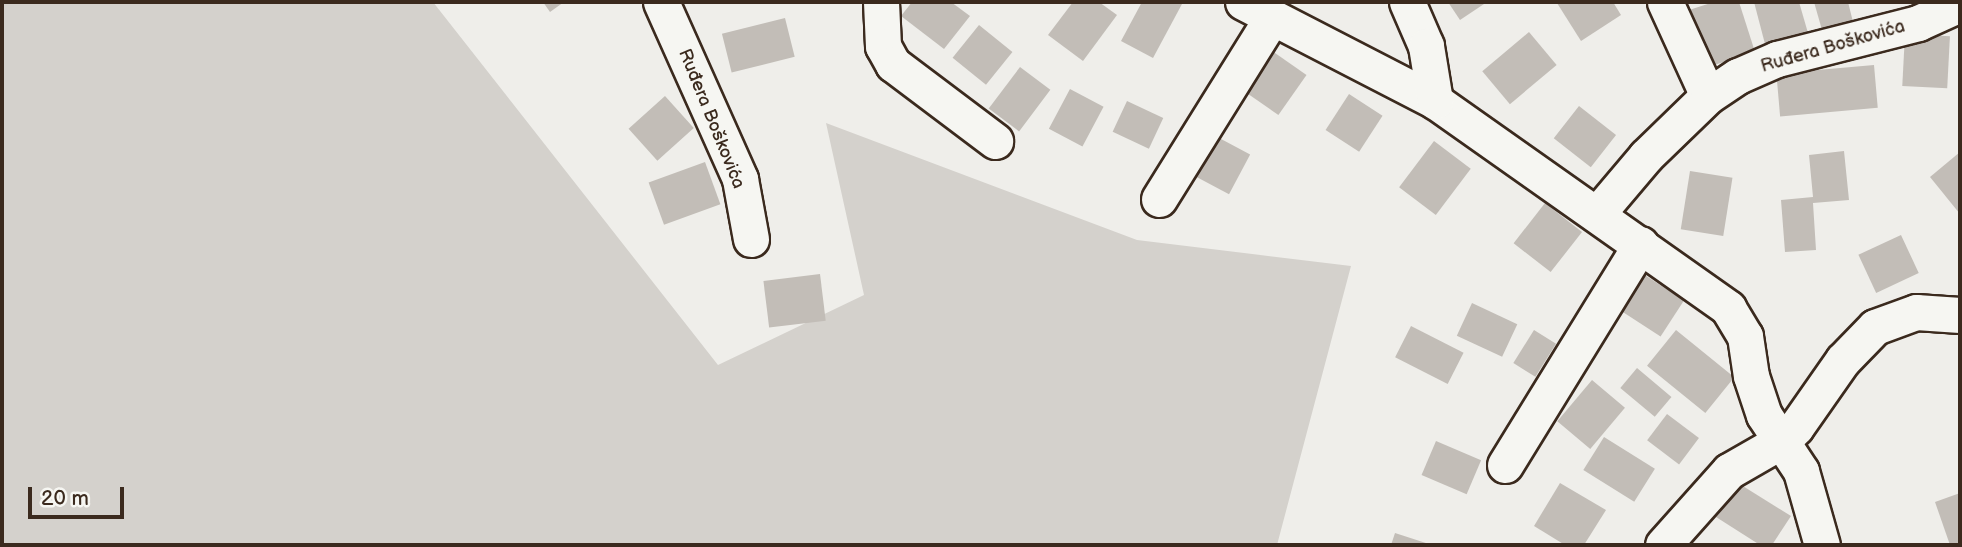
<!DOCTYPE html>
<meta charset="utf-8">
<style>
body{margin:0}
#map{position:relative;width:1962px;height:547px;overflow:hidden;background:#efeeea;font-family:"Balsamiq Sans",sans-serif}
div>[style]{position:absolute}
.green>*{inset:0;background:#d4d1cc}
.building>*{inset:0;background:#c2bdb7;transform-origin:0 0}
.roads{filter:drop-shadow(2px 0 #3b2a1e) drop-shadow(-2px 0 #3b2a1e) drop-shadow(0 2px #3b2a1e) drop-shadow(0 -2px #3b2a1e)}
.minor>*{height:35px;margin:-17.5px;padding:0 17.5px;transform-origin:17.5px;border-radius:17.5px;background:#f6f6f2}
span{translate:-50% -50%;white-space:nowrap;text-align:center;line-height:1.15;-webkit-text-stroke:5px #f6f6f2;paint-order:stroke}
.street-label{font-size:18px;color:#3b2a1e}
.frame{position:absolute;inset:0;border:4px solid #3b2a1e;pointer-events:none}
.scale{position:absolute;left:28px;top:487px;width:96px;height:32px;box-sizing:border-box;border:4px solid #3b2a1e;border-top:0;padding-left:9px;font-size:21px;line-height:24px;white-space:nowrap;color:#3b2a1e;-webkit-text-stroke:5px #f6f6f2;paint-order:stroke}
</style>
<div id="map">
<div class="green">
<i style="clip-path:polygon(2px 2px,433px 2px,718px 365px,864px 295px,826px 123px,1137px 240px,1351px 266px,1277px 545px,2px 545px)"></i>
</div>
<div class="building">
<i style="clip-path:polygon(543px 2px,564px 2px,550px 12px)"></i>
<i style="clip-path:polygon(912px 2px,951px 2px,970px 16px,944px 49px,901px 16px)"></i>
<i style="clip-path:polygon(1073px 2px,1099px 2px,1117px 15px,1083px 61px,1048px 35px)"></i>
<i style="clip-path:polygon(1142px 2px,1182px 4px,1153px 58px,1121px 41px)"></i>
<i style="clip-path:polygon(1448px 2px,1487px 2px,1460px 20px)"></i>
<i style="clip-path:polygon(1613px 2px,1621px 15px,1581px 41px,1557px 3px)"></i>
<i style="clip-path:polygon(1714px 2px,1739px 2px,1755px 52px,1708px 67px,1689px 10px)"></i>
<i style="clip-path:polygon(1754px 2px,1799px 2px,1808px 33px,1765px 44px)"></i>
<i style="clip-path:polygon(1814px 2px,1848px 2px,1853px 22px,1822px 30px)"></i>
<i style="left:785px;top:18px;width:40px;height:65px;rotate:76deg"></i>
<i style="left:979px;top:25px;width:43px;height:42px;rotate:39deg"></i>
<i style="left:1529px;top:32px;width:43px;height:61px;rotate:50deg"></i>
<i style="left:1905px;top:34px;width:45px;height:52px;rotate:3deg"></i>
<i style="left:1268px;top:48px;width:47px;height:49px;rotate:35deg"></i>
<i style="left:1874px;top:65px;width:43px;height:98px;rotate:85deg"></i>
<i style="left:1020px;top:67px;width:38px;height:52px;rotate:37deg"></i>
<i style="left:1070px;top:89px;width:38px;height:45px;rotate:28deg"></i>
<i style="left:1349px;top:94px;width:40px;height:43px;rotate:33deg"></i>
<i style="left:665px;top:96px;width:43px;height:49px;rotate:48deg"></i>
<i style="left:1127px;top:101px;width:40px;height:34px;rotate:25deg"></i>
<i style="left:1579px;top:106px;width:47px;height:41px;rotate:38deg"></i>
<i style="left:1206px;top:131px;width:50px;height:45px;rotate:28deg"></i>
<i style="left:1434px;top:141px;width:46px;height:58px;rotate:37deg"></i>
<i style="clip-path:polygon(1844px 151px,1849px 200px,1813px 203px,1816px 250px,1785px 252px,1781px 200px,1813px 197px,1809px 155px)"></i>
<i style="clip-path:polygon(1960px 152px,1960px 214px,1930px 177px)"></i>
<i style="left:705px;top:162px;width:45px;height:60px;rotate:70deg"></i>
<i style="left:1690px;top:171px;width:43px;height:59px;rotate:9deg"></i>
<i style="left:1545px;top:203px;width:47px;height:51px;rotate:38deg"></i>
<i style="left:1901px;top:235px;width:42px;height:47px;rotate:65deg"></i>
<i style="left:1637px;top:270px;width:56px;height:43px;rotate:33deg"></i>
<i style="left:820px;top:274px;width:47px;height:57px;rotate:83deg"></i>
<i style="left:1472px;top:303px;width:50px;height:36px;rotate:25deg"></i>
<i style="left:1411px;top:326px;width:59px;height:35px;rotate:27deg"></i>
<i style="left:1534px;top:330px;width:26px;height:39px;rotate:32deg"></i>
<i style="left:1676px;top:330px;width:75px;height:46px;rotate:39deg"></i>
<i style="left:1637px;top:368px;width:45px;height:26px;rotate:40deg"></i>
<i style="left:1592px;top:380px;width:43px;height:54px;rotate:40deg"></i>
<i style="left:1667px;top:414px;width:40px;height:33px;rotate:37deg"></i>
<i style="left:1604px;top:437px;width:60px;height:39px;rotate:32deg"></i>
<i style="left:1436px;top:441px;width:49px;height:37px;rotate:23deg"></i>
<i style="clip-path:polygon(1560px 483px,1606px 510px,1584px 545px,1565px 545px,1534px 526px)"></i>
<i style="clip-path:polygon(1738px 483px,1791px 516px,1772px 545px,1760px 545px,1716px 517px)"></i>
<i style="clip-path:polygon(1960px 493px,1960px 545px,1950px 545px,1935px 502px)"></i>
<i style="clip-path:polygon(1395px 533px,1432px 545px,1391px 545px)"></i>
</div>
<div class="roads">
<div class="minor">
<i style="left:661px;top:2px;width:194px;rotate:65.9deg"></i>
<i style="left:740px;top:179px;width:61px;rotate:79.6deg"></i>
<i style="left:881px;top:2px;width:44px;rotate:87.4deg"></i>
<i style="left:883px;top:46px;width:21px;rotate:61deg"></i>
<i style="left:893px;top:64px;width:128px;rotate:37deg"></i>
<i style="left:1243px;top:2px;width:216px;rotate:27.3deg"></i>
<i style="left:1435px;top:101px;width:359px;rotate:35.2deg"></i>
<i style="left:1728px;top:308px;width:33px;rotate:59deg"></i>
<i style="left:1745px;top:336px;width:40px;rotate:81.5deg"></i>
<i style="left:1751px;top:376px;width:41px;rotate:71.6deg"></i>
<i style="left:1764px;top:415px;width:67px;rotate:56.5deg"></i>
<i style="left:1801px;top:471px;width:77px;rotate:74.2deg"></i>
<i style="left:1407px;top:2px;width:48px;rotate:66.6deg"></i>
<i style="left:1426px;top:46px;width:56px;rotate:80.7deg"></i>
<i style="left:1665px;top:2px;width:103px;rotate:65.4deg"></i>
<i style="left:1159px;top:199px;width:212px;rotate:-58.1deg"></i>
<i style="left:1597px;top:214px;width:76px;rotate:-49.8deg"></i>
<i style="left:1646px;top:156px;width:86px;rotate:-44.1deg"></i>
<i style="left:1708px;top:96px;width:36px;rotate:-34deg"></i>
<i style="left:1738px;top:76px;width:43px;rotate:-23.6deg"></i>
<i style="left:1777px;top:59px;width:146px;rotate:-14.3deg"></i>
<i style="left:1918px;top:23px;width:46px;rotate:-24.3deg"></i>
<i style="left:1505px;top:465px;width:259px;rotate:-58.4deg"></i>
<i style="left:1663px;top:545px;width:99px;rotate:-48.3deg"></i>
<i style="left:1729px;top:471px;width:62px;rotate:-29.9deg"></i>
<i style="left:1783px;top:440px;width:18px;rotate:-45deg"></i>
<i style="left:1796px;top:427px;width:82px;rotate:-55deg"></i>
<i style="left:1843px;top:360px;width:46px;rotate:-45.9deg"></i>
<i style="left:1875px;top:327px;width:44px;rotate:-20.1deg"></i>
<i style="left:1916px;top:312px;width:44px;rotate:3.9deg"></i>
</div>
</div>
<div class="street-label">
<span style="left:1833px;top:47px;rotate:-16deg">Ruđera Boškovića</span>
<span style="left:711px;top:119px;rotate:68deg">Ruđera Boškovića</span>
</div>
<div class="frame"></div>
<div class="scale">20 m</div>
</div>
